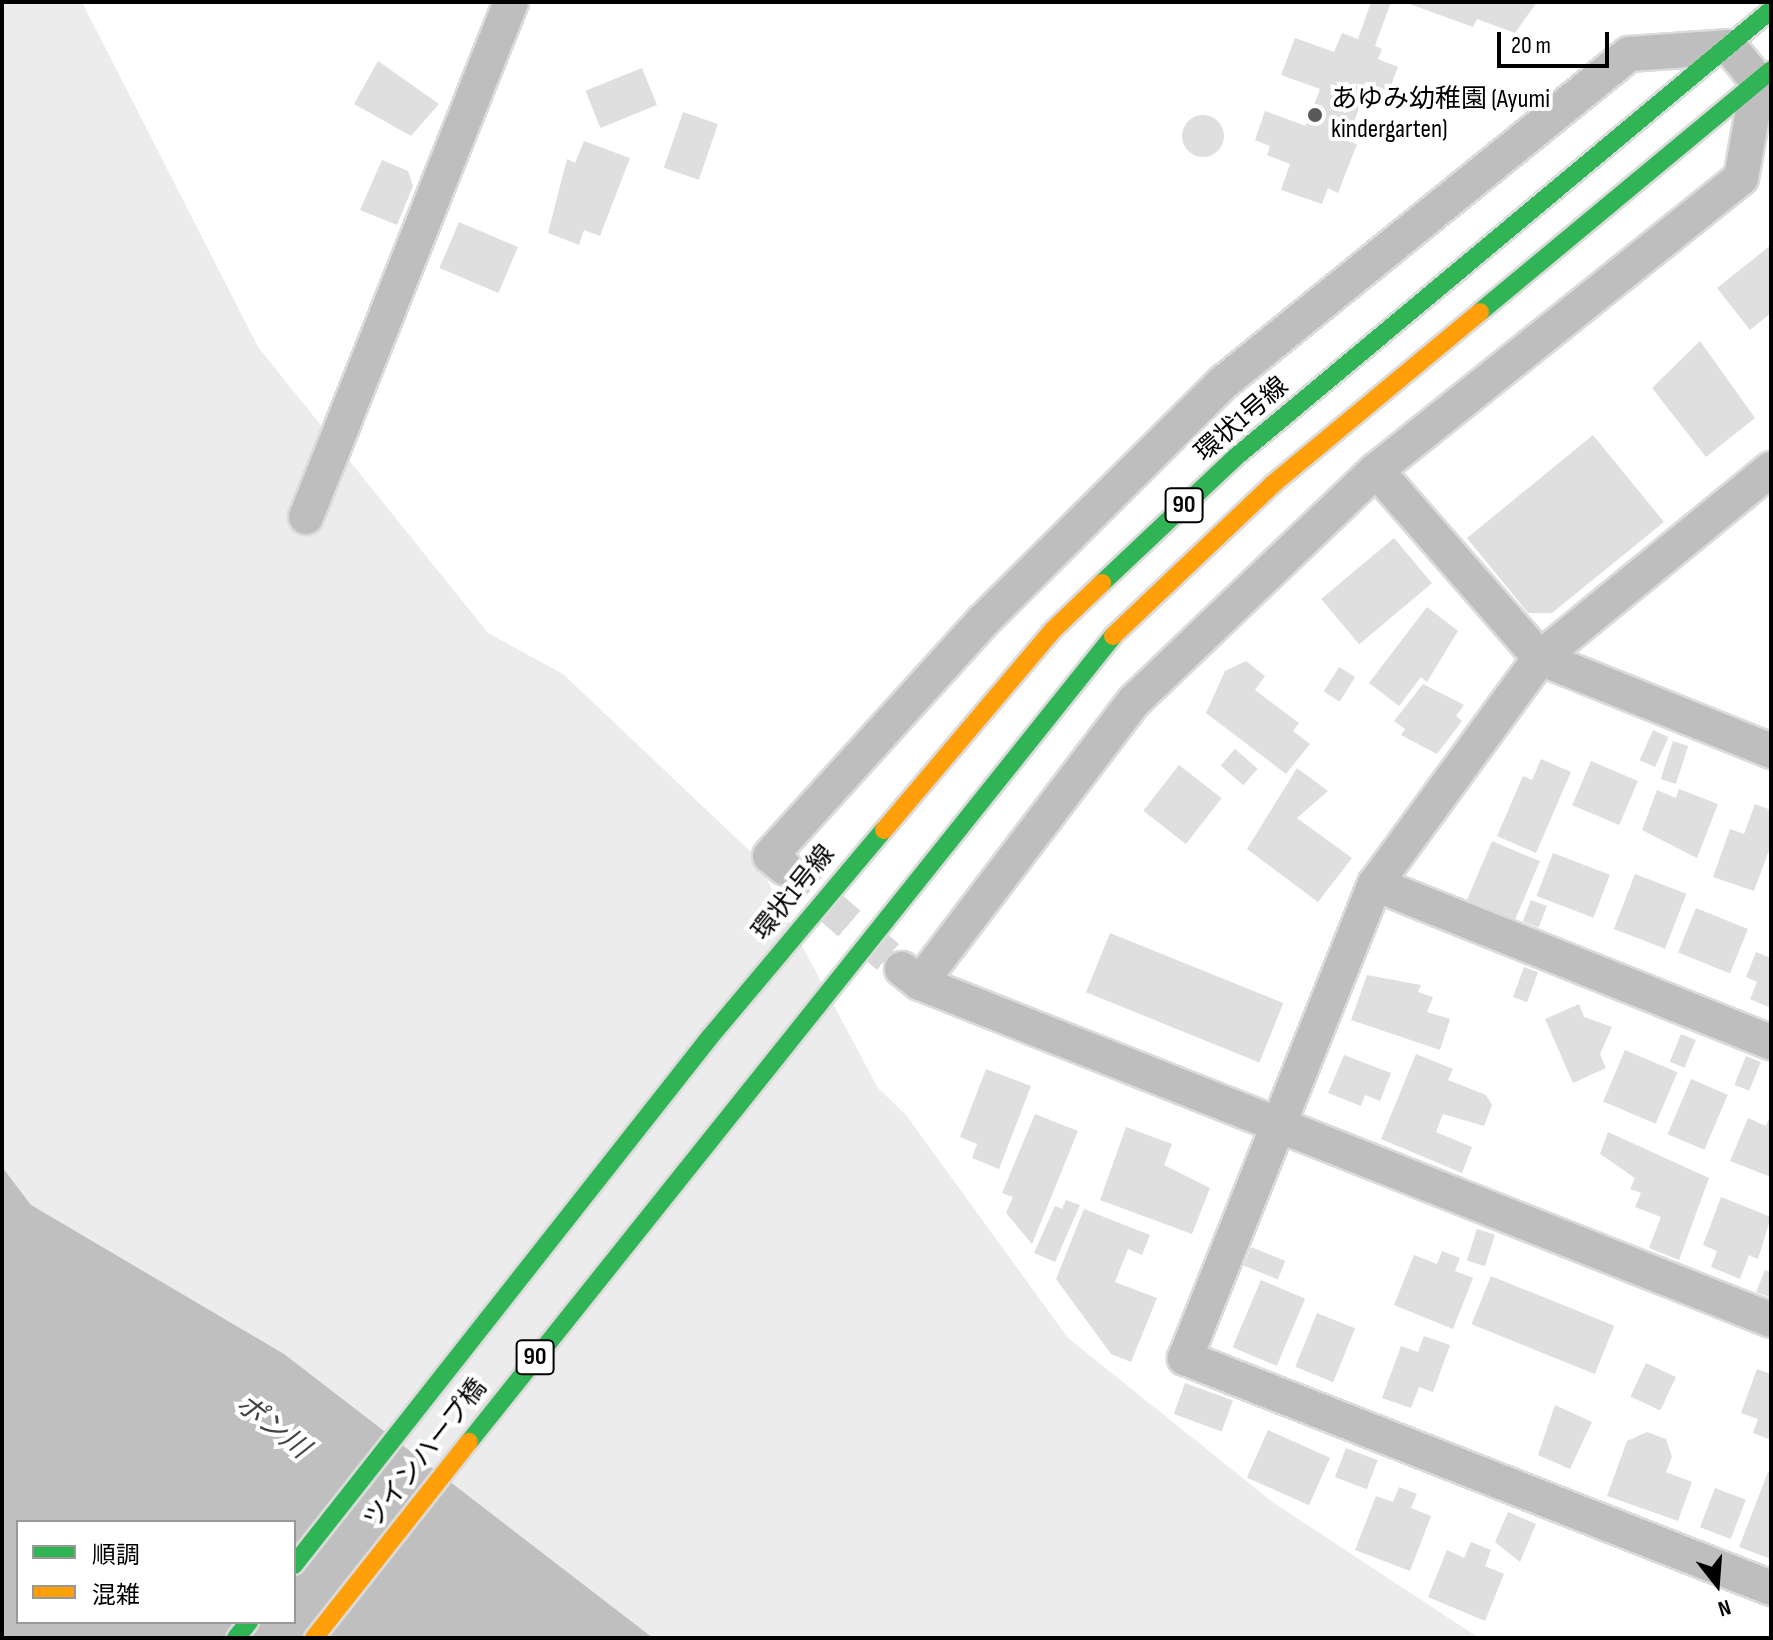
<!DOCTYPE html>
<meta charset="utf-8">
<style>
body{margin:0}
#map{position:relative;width:1773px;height:1640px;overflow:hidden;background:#fff;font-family:"Sofia Sans Condensed","Noto Sans JP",sans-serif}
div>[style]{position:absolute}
.green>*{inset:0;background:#ececec}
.water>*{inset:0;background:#bfbfbf}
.building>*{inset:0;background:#dfdfdf;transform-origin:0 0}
.round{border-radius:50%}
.street-tunnel>*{height:34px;margin-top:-17px;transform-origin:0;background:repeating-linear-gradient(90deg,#d9d9d9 0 34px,transparent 0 51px)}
.roads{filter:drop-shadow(2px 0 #dbdbdb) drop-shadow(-2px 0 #dbdbdb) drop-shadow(0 2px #dbdbdb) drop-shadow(0 -2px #dbdbdb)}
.street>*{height:34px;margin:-17px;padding:0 17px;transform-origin:17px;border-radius:17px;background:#bebebe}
.fast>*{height:18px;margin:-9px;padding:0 9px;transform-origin:9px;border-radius:9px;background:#30b455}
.slow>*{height:18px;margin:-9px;padding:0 9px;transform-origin:9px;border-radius:9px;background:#ff9f0a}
.dots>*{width:22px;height:22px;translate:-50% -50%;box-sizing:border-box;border:4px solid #fff;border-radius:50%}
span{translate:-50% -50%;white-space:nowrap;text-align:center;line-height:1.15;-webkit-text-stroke:8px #fff;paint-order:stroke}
.shield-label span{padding:2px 6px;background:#fff;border:2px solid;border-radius:6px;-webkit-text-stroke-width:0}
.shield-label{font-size:24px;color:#000;font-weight:700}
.poi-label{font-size:26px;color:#000}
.left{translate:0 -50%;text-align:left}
.street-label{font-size:26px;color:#000}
.water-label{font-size:28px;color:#444;font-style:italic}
.frame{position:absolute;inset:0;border:4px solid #000;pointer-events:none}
.legend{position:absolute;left:16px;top:1520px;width:280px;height:104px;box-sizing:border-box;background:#fff;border:2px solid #999;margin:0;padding:10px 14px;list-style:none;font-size:24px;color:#000}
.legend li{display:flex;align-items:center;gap:16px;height:40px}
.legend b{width:40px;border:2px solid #999}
.north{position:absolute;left:1677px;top:1544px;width:80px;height:80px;-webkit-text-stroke:6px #fff;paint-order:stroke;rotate:163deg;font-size:22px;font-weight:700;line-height:32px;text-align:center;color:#000}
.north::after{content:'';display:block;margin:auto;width:28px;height:36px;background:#000;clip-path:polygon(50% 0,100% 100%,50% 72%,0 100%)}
.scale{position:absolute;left:1497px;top:32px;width:112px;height:36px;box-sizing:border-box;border:4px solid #000;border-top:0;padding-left:10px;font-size:24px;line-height:28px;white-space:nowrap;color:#000;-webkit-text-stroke:6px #fff;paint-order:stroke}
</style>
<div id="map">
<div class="green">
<i style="clip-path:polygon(2px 2px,82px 2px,258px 347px,488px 633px,563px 674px,753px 854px,878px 1088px,906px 1115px,1068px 1338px,1274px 1503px,1479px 1638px,653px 1638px,417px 1459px,294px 1522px,2px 1492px)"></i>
</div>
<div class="water">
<i style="clip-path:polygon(evenodd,2px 1167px,31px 1205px,284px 1354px,653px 1638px,2px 1638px,2px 1167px,18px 1522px,294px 1522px,294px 1622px,18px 1622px,18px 1522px)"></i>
</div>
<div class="building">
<i style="clip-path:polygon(1371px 2px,1391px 2px,1375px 46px,1382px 49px,1378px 59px,1398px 67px,1389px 91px,1379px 87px,1371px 107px,1361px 103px,1347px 141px,1357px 144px,1338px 193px,1328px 188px,1322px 204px,1281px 190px,1290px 164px,1267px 155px,1270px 146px,1255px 140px,1265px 111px,1306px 126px,1320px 89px,1281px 75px,1295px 38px,1334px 52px,1342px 33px,1358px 39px)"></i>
<i style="clip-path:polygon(1404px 2px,1537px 2px,1515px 33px,1477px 19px,1473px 27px)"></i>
<i style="clip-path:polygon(378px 61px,439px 104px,411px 136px,354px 104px)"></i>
<i style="left:642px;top:68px;width:40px;height:61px;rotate:68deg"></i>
<i style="left:683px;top:112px;width:37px;height:59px;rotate:19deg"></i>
<i class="round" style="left:1182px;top:115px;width:42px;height:42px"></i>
<i style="clip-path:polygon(584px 141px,630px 158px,600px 236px,584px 230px,579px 245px,548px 233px,567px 159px,575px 163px)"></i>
<i style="clip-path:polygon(382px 160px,408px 171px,413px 186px,397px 225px,360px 210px)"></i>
<i style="left:459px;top:222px;width:64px;height:50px;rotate:23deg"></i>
<i style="clip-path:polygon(1771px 245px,1771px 313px,1750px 330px,1717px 288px)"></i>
<i style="clip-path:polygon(1700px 341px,1755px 418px,1706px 457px,1652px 388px)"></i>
<i style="clip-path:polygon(1593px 435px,1664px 522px,1552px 613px,1528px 613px,1467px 538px)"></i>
<i style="left:1394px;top:538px;width:59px;height:95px;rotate:50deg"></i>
<i style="clip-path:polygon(1427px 607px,1458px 631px,1427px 682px,1421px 677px,1399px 706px,1369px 683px)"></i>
<i style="clip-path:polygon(1246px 661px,1265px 676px,1255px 690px,1299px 723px,1293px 731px,1310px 744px,1286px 774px,1206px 713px,1225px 671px)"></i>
<i style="left:1339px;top:667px;width:19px;height:29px;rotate:32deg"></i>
<i style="clip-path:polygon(1423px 684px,1464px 705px,1456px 716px,1462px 721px,1437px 754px,1401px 735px,1405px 729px,1394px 721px)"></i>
<i style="left:1653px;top:730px;width:17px;height:33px;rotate:24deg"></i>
<i style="left:1673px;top:741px;width:16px;height:40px;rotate:18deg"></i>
<i style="left:1235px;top:749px;width:30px;height:22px;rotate:41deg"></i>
<i style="clip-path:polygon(1541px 759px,1571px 772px,1536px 853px,1497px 836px,1523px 776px,1532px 780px)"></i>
<i style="left:1591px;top:761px;width:51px;height:48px;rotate:23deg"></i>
<i style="left:1179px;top:765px;width:54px;height:58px;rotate:38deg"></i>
<i style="clip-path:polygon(1297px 768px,1328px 791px,1297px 818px,1352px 858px,1318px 902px,1247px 849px)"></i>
<i style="clip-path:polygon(1679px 789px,1718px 804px,1697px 858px,1642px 830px,1657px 790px,1676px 798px)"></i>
<i style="clip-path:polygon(1755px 804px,1771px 810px,1771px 845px,1754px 891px,1713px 877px,1730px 829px,1744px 834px)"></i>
<i style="left:1492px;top:841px;width:52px;height:64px;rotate:23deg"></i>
<i style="left:1553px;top:853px;width:61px;height:46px;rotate:21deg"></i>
<i style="left:1635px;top:874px;width:55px;height:59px;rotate:21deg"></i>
<i style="left:1531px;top:900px;width:17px;height:23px;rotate:21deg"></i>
<i style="left:1696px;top:908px;width:56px;height:48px;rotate:22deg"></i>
<i style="left:1110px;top:933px;width:187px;height:64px;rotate:22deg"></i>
<i style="clip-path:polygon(1756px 952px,1771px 958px,1771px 1008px,1750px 999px,1757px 982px,1746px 977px)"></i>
<i style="left:1524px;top:967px;width:15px;height:32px;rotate:20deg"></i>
<i style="clip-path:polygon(1367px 975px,1421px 985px,1418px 992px,1433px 997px,1427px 1012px,1450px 1019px,1440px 1050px,1351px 1020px)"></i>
<i style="clip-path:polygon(1579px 1004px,1584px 1017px,1612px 1027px,1600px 1054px,1606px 1068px,1573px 1083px,1545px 1019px)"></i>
<i style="left:1681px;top:1034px;width:16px;height:30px;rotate:22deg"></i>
<i style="left:1625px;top:1050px;width:57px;height:56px;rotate:23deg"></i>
<i style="clip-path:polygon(1416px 1054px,1453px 1069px,1448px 1080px,1486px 1095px,1492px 1105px,1484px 1126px,1443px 1114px,1436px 1132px,1472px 1147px,1462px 1173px,1381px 1139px)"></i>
<i style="clip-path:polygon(1344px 1055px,1391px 1073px,1380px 1101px,1365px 1095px,1361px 1106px,1328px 1093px)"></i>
<i style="left:1746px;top:1056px;width:16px;height:31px;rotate:22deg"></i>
<i style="clip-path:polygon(986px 1069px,1031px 1086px,999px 1169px,972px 1158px,977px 1144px,960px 1137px)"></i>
<i style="left:1691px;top:1079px;width:40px;height:60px;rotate:23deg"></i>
<i style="clip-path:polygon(1771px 1113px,1771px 1177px,1730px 1161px,1748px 1118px,1766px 1126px)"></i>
<i style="clip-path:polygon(1035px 1114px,1078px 1131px,1032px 1244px,1006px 1213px,1013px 1197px,1002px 1193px)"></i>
<i style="clip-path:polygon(1126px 1127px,1172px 1144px,1164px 1165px,1210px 1188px,1192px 1234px,1100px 1200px)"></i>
<i style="clip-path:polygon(1608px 1132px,1709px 1178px,1679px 1260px,1649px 1248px,1661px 1217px,1635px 1207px,1641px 1193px,1630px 1189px,1635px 1178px,1600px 1154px)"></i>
<i style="clip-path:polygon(1721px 1197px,1771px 1217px,1758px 1259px,1749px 1255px,1740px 1279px,1711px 1267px,1717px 1251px,1703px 1245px)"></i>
<i style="clip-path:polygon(1066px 1200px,1080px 1205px,1055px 1262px,1034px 1253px,1055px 1206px,1062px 1209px)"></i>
<i style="clip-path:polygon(1084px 1209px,1150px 1235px,1142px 1255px,1128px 1249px,1115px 1282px,1157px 1298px,1131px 1362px,1111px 1354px,1056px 1279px)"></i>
<i style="left:1477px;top:1229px;width:19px;height:33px;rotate:18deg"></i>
<i style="left:1251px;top:1247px;width:37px;height:20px;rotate:22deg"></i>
<i style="clip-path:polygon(1442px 1251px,1460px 1258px,1455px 1271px,1473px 1278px,1453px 1329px,1394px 1305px,1414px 1255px,1437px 1264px)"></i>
<i style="clip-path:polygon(1765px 1270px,1771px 1272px,1771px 1298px,1756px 1292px)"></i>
<i style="left:1491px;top:1276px;width:133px;height:52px;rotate:22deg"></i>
<i style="left:1261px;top:1280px;width:48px;height:73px;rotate:23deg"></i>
<i style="left:1317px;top:1313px;width:41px;height:58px;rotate:22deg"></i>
<i style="clip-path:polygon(1424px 1336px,1450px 1345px,1433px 1392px,1419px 1387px,1411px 1408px,1382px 1398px,1401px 1346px,1418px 1352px)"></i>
<i style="left:1646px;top:1363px;width:33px;height:37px;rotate:25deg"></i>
<i style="clip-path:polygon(1757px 1369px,1771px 1374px,1771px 1440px,1753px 1433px,1758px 1419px,1741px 1413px)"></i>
<i style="left:1185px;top:1383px;width:51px;height:33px;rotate:20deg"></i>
<i style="clip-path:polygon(1555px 1405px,1592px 1422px,1570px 1469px,1538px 1455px)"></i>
<i style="left:1268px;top:1430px;width:68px;height:52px;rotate:24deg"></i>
<i style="clip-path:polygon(1647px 1432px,1666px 1439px,1672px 1457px,1666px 1472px,1692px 1482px,1678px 1521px,1607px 1496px,1627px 1441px)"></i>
<i style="left:1346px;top:1448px;width:34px;height:31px;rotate:21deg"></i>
<i style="clip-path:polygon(1768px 1472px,1771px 1473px,1771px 1559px,1739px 1547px)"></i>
<i style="clip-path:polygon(1399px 1487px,1417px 1494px,1411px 1508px,1431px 1516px,1410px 1571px,1355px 1550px,1376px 1496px,1393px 1502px)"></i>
<i style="left:1715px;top:1488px;width:33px;height:42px;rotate:21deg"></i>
<i style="clip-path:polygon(1508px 1512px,1536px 1524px,1520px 1562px,1495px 1542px)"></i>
<i style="clip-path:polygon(1471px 1542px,1491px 1550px,1485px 1566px,1504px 1574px,1485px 1621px,1428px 1597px,1447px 1550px,1464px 1558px)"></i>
</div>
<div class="street-tunnel">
<i style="left:785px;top:868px;width:155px;rotate:40.8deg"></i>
</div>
<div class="roads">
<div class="street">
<i style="left:1771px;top:469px;width:298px;rotate:140.7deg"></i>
<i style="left:1540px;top:658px;width:280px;rotate:126.1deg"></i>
<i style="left:1375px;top:884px;width:511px;rotate:111.84deg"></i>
<i style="left:1185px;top:1358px;width:630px;rotate:21.43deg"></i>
<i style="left:1376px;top:470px;width:249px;rotate:48.9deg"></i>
<i style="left:1540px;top:658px;width:249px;rotate:21.9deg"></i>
<i style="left:306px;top:517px;width:554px;rotate:-68.29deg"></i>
<i style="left:785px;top:868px;width:19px;rotate:-141deg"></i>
<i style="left:770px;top:856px;width:319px;rotate:-47.8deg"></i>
<i style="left:984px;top:620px;width:338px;rotate:-44.8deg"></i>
<i style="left:1224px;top:382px;width:521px;rotate:-39deg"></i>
<i style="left:1629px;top:54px;width:101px;rotate:-4deg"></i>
<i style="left:1730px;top:47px;width:45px;rotate:51.3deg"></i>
<i style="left:1758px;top:82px;width:97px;rotate:100deg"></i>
<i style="left:1741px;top:178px;width:467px;rotate:141.3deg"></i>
<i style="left:1376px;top:470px;width:335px;rotate:136.3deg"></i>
<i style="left:1134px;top:701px;width:354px;rotate:127.2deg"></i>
<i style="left:920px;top:983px;width:23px;rotate:-142deg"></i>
<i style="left:1375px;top:884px;width:426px;rotate:21.8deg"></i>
<i style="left:920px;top:983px;width:915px;rotate:21.6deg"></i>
</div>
<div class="fast">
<i style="left:1480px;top:312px;width:378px;rotate:-39.7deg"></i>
<i style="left:1102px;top:583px;width:185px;rotate:-43.3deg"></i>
<i style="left:1237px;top:456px;width:696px;rotate:-39.87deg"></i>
<i style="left:469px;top:1442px;width:1032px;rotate:-51.37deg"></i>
<i style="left:294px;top:1565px;width:672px;rotate:-51.77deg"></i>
<i style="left:710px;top:1037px;width:270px;rotate:-50deg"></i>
<i style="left:236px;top:1638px;width:21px;rotate:-51deg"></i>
</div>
<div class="slow">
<i style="left:1113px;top:636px;width:221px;rotate:-43.5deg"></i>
<i style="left:1273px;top:484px;width:269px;rotate:-39.7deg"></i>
<i style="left:884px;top:830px;width:262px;rotate:-49.8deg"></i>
<i style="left:1053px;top:630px;width:68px;rotate:-43.8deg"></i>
<i style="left:314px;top:1638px;width:250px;rotate:-51.7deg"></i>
</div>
</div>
<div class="dots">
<i style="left:1315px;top:115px;background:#595959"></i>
</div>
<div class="shield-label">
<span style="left:1184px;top:505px">90</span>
<span style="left:535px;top:1357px">90</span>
</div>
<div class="poi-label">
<span class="left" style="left:1331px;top:115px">あゆみ幼稚園 (Ayumi<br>kindergarten)</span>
</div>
<div class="street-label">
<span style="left:1242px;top:420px;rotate:-41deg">環状1号線</span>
<span style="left:794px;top:893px;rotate:-51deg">環状1号線</span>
<span style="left:426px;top:1454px;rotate:-52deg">ツインハープ橋</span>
</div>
<div class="water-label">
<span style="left:272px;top:1427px;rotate:38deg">ポン川</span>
</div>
<div class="frame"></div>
<ul class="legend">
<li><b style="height:10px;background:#30b455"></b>順調</li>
<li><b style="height:10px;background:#ff9f0a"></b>混雑</li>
</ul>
<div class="north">N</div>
<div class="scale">20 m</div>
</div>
